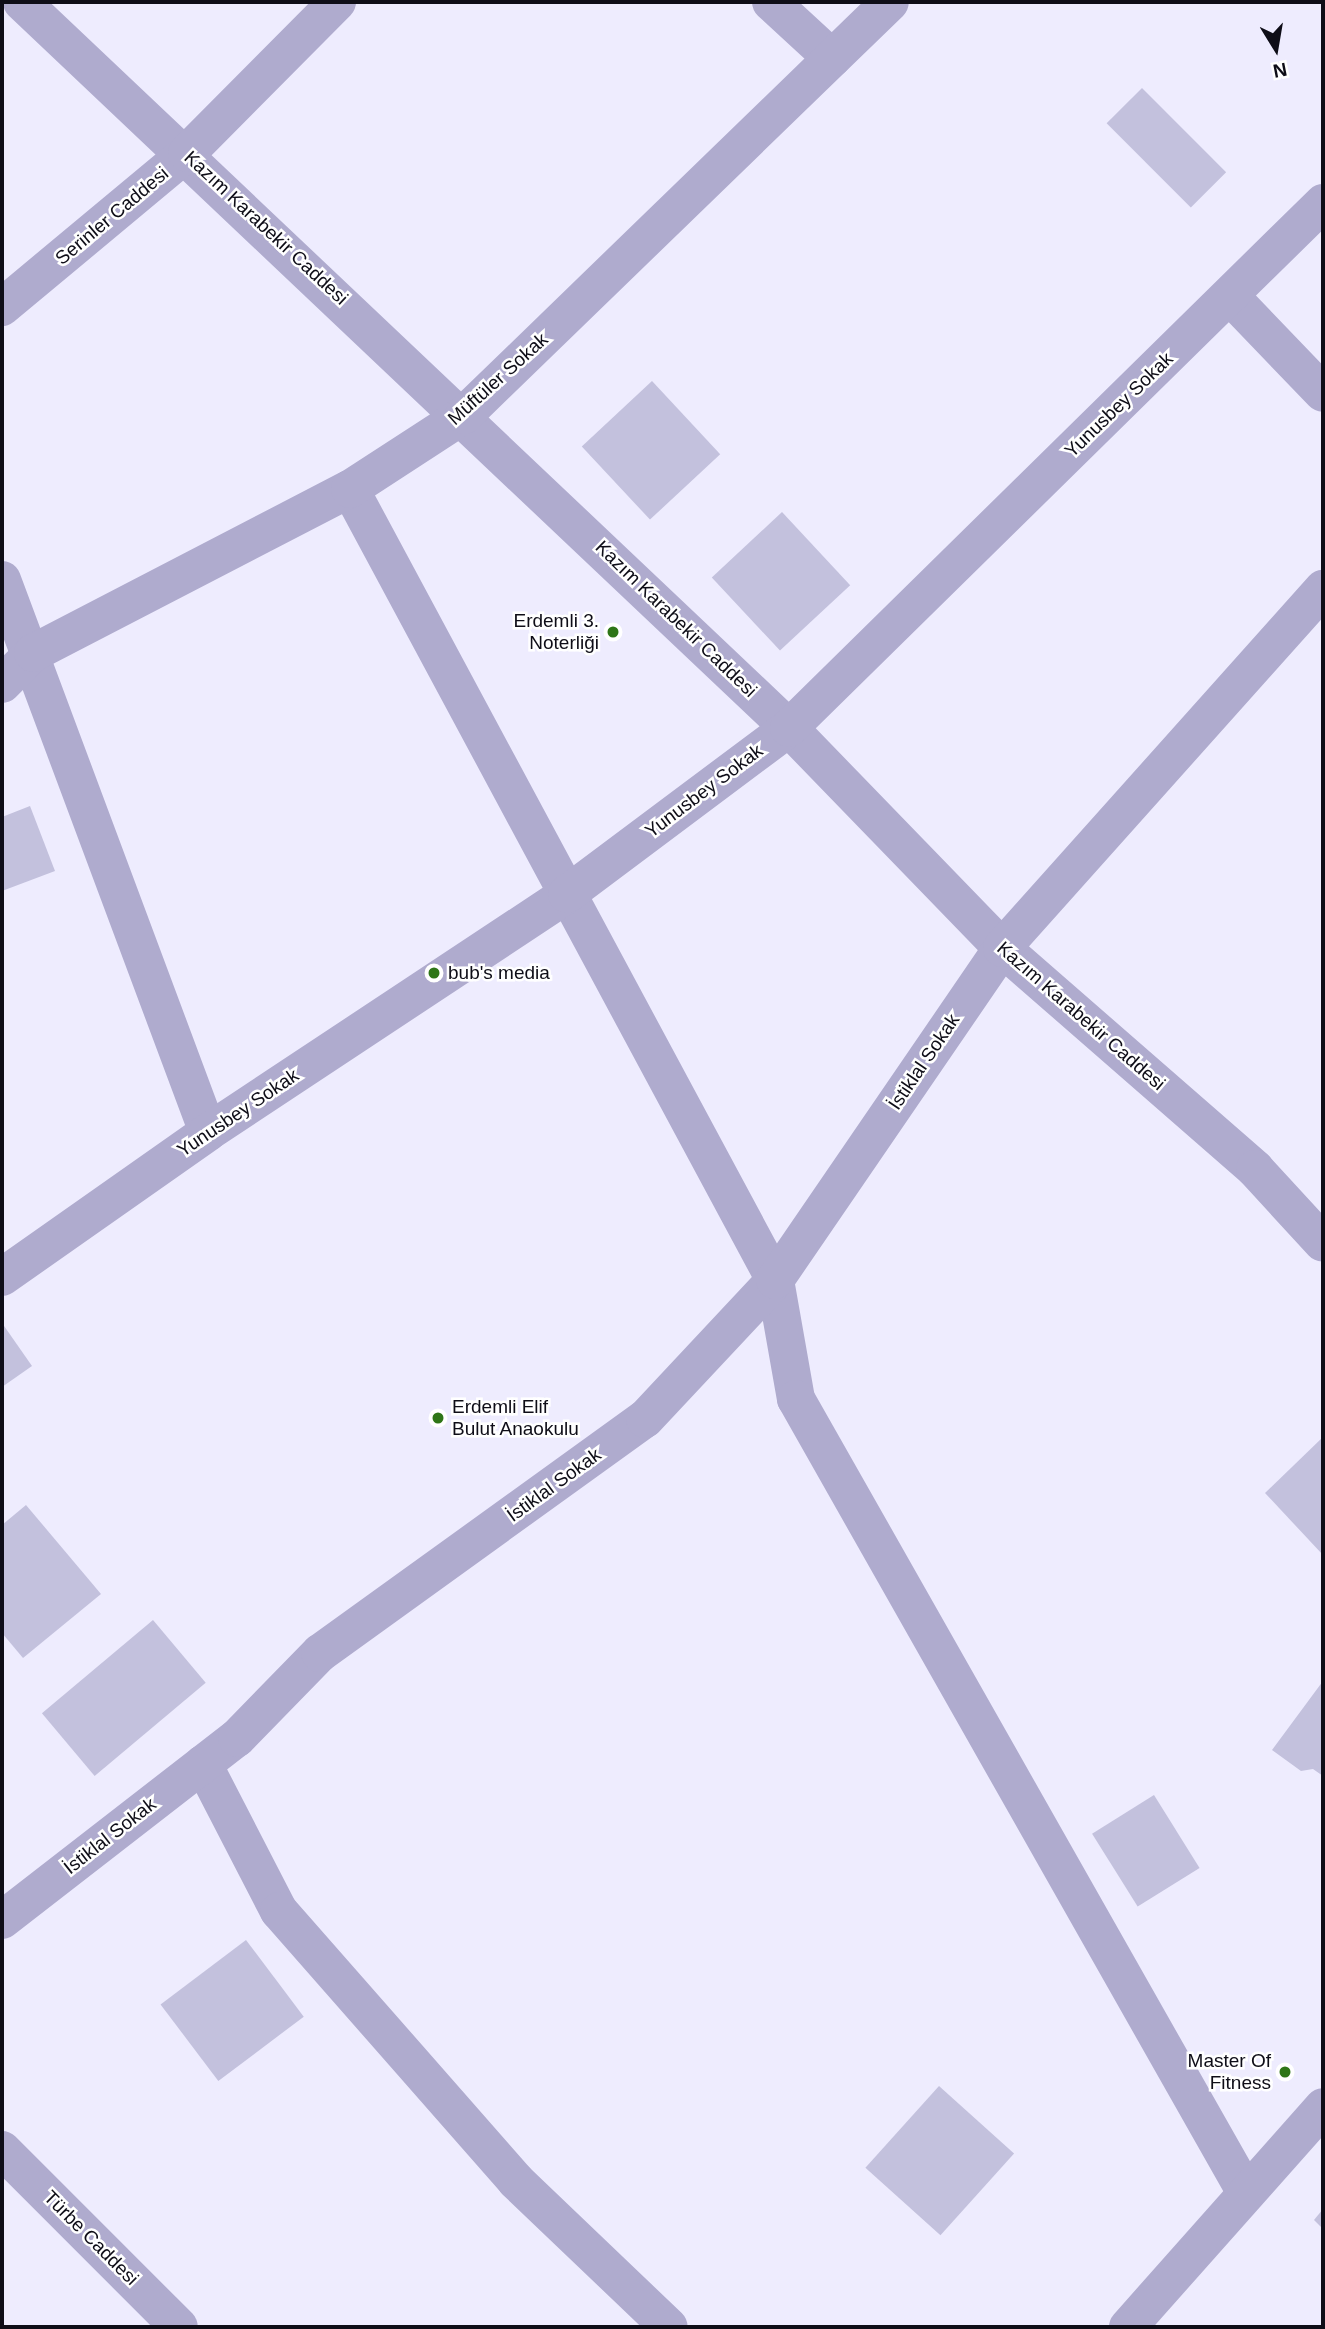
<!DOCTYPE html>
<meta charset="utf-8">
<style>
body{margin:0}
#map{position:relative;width:1325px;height:2329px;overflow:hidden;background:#eeecfe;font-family:Arial,sans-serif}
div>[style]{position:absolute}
.building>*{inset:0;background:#c3c1dd;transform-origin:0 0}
.minor>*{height:38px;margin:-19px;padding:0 19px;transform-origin:19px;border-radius:19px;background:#afabce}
.dots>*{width:19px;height:19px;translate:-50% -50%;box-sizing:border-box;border:4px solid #fff;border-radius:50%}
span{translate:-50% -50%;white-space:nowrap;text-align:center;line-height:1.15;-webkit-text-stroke:5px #fff;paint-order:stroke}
.street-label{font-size:19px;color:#0e0d17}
.poi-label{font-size:19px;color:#0e0d17}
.right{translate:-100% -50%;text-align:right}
.left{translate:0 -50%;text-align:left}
.frame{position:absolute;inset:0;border:4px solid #0e0d17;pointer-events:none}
.north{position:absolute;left:1241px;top:14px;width:70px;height:70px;-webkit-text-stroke:5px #fff;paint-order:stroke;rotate:169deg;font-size:19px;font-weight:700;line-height:28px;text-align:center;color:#0e0d17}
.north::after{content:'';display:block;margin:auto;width:24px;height:32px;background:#0e0d17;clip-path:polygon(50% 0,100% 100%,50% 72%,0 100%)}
</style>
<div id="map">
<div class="building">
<i style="left:1142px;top:88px;width:119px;height:50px;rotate:45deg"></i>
<i style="left:652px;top:381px;width:100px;height:96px;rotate:47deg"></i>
<i style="left:782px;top:512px;width:100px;height:96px;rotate:47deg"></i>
<i style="clip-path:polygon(30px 806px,55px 871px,2px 891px,2px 817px)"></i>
<i style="clip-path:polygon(2px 1323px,32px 1366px,2px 1387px)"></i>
<i style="clip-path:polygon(1323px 1437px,1323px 1555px,1265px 1493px)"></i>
<i style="clip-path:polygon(26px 1505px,101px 1594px,23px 1658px,2px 1633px,2px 1525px)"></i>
<i style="left:153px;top:1620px;width:82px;height:145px;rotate:50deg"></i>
<i style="clip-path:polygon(1323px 1681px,1323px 1776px,1313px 1769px,1301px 1771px,1272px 1750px)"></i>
<i style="left:1154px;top:1795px;width:86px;height:73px;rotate:58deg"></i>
<i style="left:246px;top:1940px;width:96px;height:107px;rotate:53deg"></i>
<i style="left:939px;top:2086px;width:101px;height:110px;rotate:42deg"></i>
<i style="clip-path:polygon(1323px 2209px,1323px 2229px,1314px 2220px)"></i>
</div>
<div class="minor">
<i style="left:22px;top:2px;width:1056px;rotate:43.43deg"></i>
<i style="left:789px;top:728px;width:306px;rotate:45.9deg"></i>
<i style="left:1002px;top:948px;width:336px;rotate:41.1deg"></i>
<i style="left:1255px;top:1169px;width:100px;rotate:47.4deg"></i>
<i style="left:771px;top:2px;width:83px;rotate:42.6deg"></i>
<i style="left:1230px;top:296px;width:134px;rotate:46.2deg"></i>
<i style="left:2px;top:307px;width:241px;rotate:-39.8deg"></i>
<i style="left:187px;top:153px;width:213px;rotate:-45.2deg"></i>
<i style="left:350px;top:489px;width:898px;rotate:61.75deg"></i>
<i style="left:775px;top:1280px;width:121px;rotate:80deg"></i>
<i style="left:796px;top:1399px;width:910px;rotate:60.45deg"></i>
<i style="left:2px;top:580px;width:589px;rotate:69.54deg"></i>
<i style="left:2px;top:684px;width:44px;rotate:-45deg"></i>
<i style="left:33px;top:653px;width:357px;rotate:-27.4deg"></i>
<i style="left:350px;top:489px;width:136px;rotate:-33deg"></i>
<i style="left:464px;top:415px;width:593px;rotate:-44.11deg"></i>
<i style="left:2px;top:1277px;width:252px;rotate:-35.1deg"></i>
<i style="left:208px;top:1132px;width:431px;rotate:-33.5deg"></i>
<i style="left:567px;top:894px;width:277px;rotate:-36.8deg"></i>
<i style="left:789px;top:728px;width:749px;rotate:-44.51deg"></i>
<i style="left:203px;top:1764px;width:165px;rotate:62.7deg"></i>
<i style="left:279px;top:1911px;width:359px;rotate:48.7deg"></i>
<i style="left:516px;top:2181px;width:211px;rotate:43.7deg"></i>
<i style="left:2px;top:1920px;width:297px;rotate:-37.8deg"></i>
<i style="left:237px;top:1738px;width:119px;rotate:-45.7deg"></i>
<i style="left:320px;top:1653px;width:400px;rotate:-35.8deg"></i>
<i style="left:645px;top:1419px;width:190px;rotate:-46.9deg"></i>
<i style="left:775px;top:1280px;width:402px;rotate:-55.6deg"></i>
<i style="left:1002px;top:948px;width:482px;rotate:-48.2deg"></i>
<i style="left:2px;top:2150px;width:250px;rotate:45deg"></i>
<i style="left:1128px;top:2327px;width:294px;rotate:-48.4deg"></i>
</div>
<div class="dots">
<i style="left:613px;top:632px;background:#2e7517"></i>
<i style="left:434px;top:973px;background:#2e7517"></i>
<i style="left:438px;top:1418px;background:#2e7517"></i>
<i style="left:1285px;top:2072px;background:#2e7517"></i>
</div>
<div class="street-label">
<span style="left:112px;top:216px;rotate:-40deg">Serinler Caddesi</span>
<span style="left:266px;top:228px;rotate:43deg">Kazım Karabekir Caddesi</span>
<span style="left:498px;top:379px;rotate:-42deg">Müftüler Sokak</span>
<span style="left:1119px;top:405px;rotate:-44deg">Yunusbey Sokak</span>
<span style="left:676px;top:619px;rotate:44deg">Kazım Karabekir Caddesi</span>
<span style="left:704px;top:791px;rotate:-37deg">Yunusbey Sokak</span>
<span style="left:1081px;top:1016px;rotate:41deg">Kazım Karabekir Caddesi</span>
<span style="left:924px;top:1062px;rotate:-56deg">İstiklal Sokak</span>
<span style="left:238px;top:1113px;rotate:-34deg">Yunusbey Sokak</span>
<span style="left:554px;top:1485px;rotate:-36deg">İstiklal Sokak</span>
<span style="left:110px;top:1836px;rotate:-38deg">İstiklal Sokak</span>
<span style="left:91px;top:2238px;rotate:45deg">Türbe Caddesi</span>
</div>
<div class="poi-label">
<span class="right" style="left:599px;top:632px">Erdemli 3.<br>Noterliği</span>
<span class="left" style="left:448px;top:973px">bub's media</span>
<span class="left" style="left:452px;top:1418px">Erdemli Elif<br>Bulut Anaokulu</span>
<span class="right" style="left:1271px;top:2072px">Master Of<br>Fitness</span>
</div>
<div class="frame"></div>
<div class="north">N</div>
</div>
